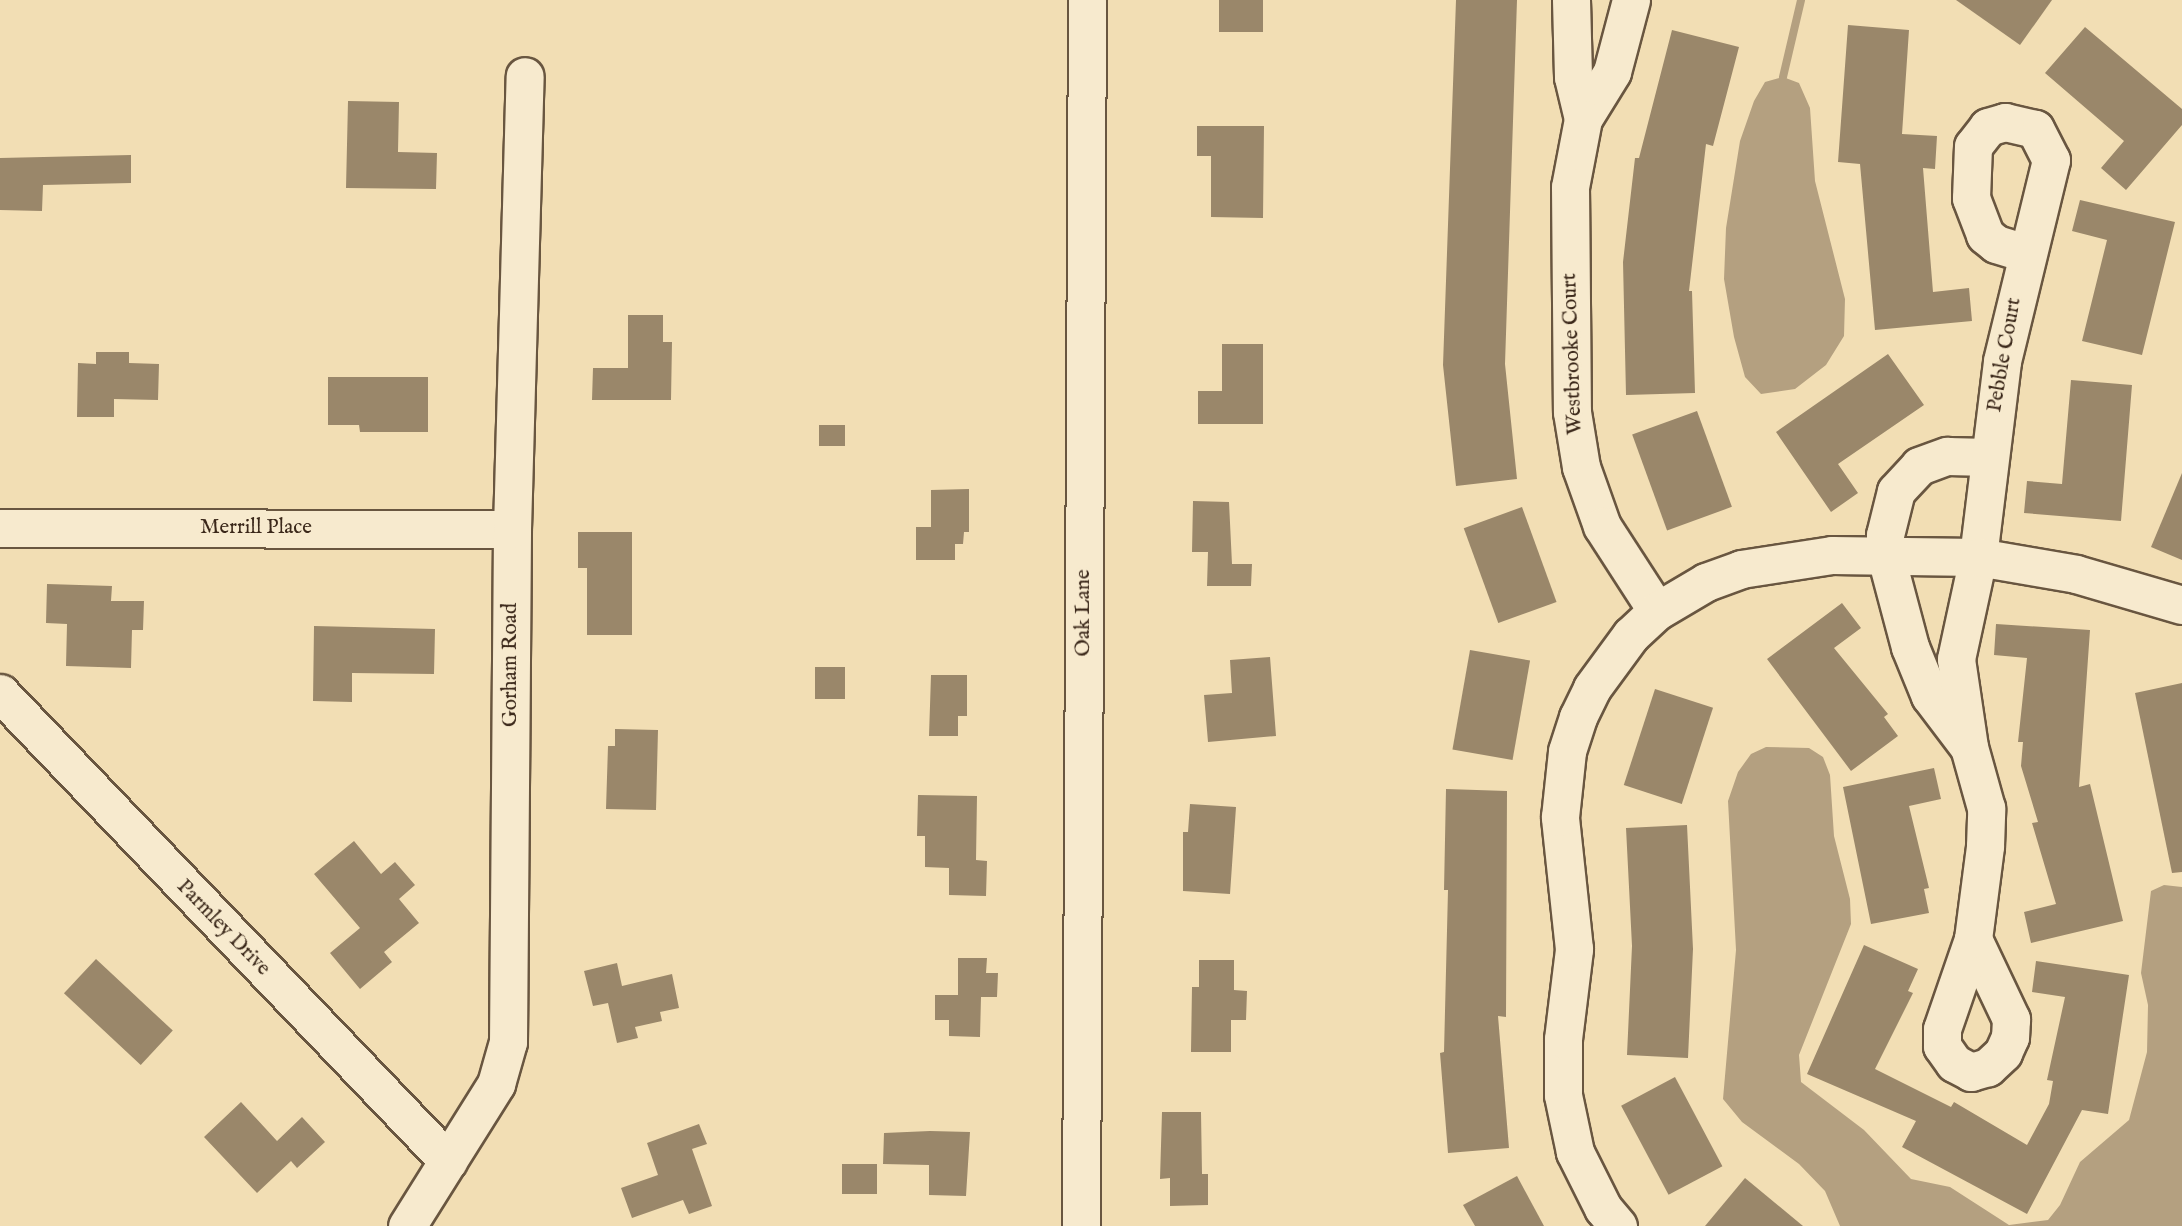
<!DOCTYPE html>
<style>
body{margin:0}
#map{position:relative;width:2182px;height:1226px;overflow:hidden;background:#f2deb4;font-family:"IM FELL English",serif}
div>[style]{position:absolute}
.water>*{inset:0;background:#b4a080}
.stream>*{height:8px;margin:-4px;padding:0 4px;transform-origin:4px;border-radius:4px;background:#b4a080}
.building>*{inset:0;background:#9a876a;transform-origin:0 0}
.roads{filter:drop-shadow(2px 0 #695640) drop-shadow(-2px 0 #695640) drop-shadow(0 2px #695640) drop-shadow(0 -2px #695640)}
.minor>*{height:37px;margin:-18.5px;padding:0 18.5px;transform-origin:18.5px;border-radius:18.5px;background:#f7eace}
span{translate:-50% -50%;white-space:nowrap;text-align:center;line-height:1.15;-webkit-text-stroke:5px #f7eace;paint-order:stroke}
.street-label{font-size:21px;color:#3b281a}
</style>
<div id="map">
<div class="water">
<i style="clip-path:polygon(1783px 77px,1799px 83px,1810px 108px,1815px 181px,1845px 299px,1844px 336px,1826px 365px,1795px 389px,1761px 394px,1745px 377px,1734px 337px,1724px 279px,1726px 228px,1740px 141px,1754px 101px,1765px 82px)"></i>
<i style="clip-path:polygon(1766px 747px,1809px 748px,1823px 757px,1830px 775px,1834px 836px,1850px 899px,1851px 924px,1799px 1055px,1801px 1082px,1864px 1130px,1911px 1179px,1950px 1187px,2009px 1225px,2048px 1220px,2060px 1205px,2080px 1162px,2129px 1120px,2147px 1052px,2148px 1005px,2141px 973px,2151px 891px,2164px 885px,2182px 887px,2182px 1226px,1840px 1226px,1825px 1191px,1799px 1164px,1742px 1122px,1723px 1099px,1736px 950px,1728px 801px,1738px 772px,1751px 754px)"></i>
</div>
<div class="stream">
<i style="left:1783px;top:77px;width:79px;rotate:-76.8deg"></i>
</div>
<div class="building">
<i style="left:1219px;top:0;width:44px;height:32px"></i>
<i style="clip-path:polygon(1456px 0,1517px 0,1505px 364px,1517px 479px,1456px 486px,1443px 365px)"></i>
<i style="clip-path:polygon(1956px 0,2052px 0,2020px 45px)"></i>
<i style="clip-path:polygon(1848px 25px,1909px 30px,1902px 134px,1937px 136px,1935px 169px,1923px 168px,1933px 292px,1969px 288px,1972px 321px,1875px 330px,1860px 164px,1838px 162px)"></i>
<i style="clip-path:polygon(2085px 27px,2182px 109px,2182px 125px,2126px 190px,2101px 168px,2124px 141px,2045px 73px)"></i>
<i style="clip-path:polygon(1672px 30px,1739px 47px,1713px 146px,1706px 144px,1689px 291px,1692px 291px,1695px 393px,1626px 395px,1623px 262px,1635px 158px,1639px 158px)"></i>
<i style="clip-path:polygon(348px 101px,399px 102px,398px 152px,437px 153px,436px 189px,346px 188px)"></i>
<i style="clip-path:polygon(1197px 126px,1264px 126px,1263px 218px,1211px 217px,1211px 156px,1197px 156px)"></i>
<i style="clip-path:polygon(131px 155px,131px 183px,43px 185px,42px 211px,0 210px,0 158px)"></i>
<i style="clip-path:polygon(2080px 200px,2175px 222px,2142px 355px,2082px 341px,2107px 240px,2072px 231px)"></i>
<i style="clip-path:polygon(628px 315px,663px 315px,663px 342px,672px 342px,671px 400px,592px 400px,593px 368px,628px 368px)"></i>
<i style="clip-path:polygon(1222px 344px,1263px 344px,1263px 424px,1198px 424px,1198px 391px,1222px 391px)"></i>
<i style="clip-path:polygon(96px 352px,129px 352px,129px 363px,159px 364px,158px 400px,114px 399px,114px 417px,77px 417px,78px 363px,96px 364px)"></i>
<i style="clip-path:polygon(1888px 354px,1924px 405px,1838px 464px,1858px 493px,1831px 512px,1776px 432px)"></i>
<i style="clip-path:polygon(328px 377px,428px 377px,428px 432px,360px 432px,359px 425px,328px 425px)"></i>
<i style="clip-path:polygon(2071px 380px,2132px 385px,2121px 521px,2024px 513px,2027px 481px,2062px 484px)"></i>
<i style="left:1697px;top:411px;width:102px;height:69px;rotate:70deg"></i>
<i style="left:819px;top:425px;width:26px;height:21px"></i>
<i style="clip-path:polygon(2182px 473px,2182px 560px,2151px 547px)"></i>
<i style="clip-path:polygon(969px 489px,969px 532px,964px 532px,963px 544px,955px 544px,955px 560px,916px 560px,916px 527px,931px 527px,931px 490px)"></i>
<i style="clip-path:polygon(1193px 501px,1229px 502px,1232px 564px,1252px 564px,1251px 586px,1207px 586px,1208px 552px,1192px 552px)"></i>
<i style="left:1522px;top:507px;width:101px;height:62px;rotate:70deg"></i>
<i style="clip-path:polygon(578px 532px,632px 532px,632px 635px,587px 635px,587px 568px,578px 568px)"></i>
<i style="clip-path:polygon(47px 584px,112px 586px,111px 601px,144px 601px,143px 630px,132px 630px,131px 668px,66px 666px,67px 624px,46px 623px)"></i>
<i style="clip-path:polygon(1842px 603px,1861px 628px,1834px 648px,1888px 714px,1884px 717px,1898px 736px,1851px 771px,1767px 659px)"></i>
<i style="clip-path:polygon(1996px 624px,2090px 630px,2079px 787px,2090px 784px,2123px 921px,2031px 943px,2024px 912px,2056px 904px,2032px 823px,2038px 822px,2021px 766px,2023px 742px,2018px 742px,2027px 658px,1994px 655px)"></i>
<i style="clip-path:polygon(314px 626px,435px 629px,434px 674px,352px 673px,352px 702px,313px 701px)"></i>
<i style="left:1470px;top:650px;width:61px;height:101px;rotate:10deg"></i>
<i style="clip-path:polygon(1270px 657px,1276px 736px,1208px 742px,1204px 695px,1232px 693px,1230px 660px)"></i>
<i style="left:815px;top:667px;width:30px;height:32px"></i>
<i style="clip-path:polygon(931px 675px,967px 675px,967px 716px,958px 716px,958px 736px,929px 736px)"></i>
<i style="clip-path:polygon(2182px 683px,2182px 872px,2172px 873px,2135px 693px)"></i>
<i style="left:1655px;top:689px;width:61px;height:101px;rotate:18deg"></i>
<i style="clip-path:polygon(615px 729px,658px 730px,656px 810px,606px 809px,608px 746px,615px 746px)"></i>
<i style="clip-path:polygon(1934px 768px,1941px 799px,1909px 806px,1929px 888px,1924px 889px,1929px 913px,1871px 924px,1843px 787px)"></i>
<i style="clip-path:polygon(1446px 789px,1507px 791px,1506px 1017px,1498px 1016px,1509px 1148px,1448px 1153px,1440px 1053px,1444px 1052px,1448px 890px,1444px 890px)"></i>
<i style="clip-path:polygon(918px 795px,977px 796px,976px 860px,987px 861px,986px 896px,949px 895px,949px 868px,925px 867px,925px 836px,917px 836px)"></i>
<i style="clip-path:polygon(1190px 804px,1236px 807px,1230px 894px,1183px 891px,1183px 832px,1188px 832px)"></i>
<i style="clip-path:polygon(1687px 825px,1693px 949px,1688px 1058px,1627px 1055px,1632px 946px,1626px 828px)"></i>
<i style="clip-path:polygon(354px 841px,381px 874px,395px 862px,415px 885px,399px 899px,419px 923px,384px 952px,392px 962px,360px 989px,330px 953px,360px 928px,314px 874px)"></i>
<i style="clip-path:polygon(1864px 945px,1918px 969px,1908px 991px,1913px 993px,1875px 1069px,1951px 1107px,1954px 1102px,2027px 1145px,2049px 1104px,2053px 1081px,2047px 1080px,2065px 997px,2032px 992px,2036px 961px,2129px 975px,2108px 1114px,2082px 1110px,2027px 1214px,1902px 1147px,1916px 1121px,1807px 1074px)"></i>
<i style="clip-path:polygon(958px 958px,987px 958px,986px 973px,998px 973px,997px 997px,981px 997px,980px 1037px,949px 1036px,949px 1020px,935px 1020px,935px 995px,958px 995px)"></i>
<i style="left:96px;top:959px;width:105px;height:47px;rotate:43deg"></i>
<i style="clip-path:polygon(1199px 960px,1234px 960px,1234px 990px,1247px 991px,1246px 1020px,1231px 1020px,1231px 1052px,1191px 1052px,1192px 987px,1199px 987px)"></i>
<i style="clip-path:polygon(617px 963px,622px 986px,672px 974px,679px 1008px,660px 1012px,662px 1021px,635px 1027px,638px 1038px,617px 1043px,608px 1003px,593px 1006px,584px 971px)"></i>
<i style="left:1675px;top:1077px;width:101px;height:61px;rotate:62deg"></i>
<i style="clip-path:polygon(241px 1102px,277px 1141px,302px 1117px,325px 1142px,297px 1168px,291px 1161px,257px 1193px,204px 1137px)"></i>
<i style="clip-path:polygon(1162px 1112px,1201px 1112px,1202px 1174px,1208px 1174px,1208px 1205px,1170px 1206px,1170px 1178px,1160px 1179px)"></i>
<i style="clip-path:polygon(699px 1124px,707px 1144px,692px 1149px,712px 1206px,689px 1214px,683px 1200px,632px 1218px,621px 1188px,658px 1175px,647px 1143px)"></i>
<i style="clip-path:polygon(930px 1131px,970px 1132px,966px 1196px,929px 1195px,929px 1165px,883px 1164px,884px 1133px)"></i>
<i style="left:842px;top:1164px;width:35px;height:30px"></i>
<i style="clip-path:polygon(1517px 1176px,1544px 1226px,1475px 1226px,1463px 1205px)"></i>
<i style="clip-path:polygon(1745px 1178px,1803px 1226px,1705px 1226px)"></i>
</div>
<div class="roads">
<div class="minor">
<i style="left:1571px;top:0;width:77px;rotate:88.5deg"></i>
<i style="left:1573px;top:77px;width:43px;rotate:76.6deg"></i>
<i style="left:1631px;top:0;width:74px;rotate:104.8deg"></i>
<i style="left:1612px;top:72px;width:55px;rotate:121.7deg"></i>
<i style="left:1583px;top:119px;width:69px;rotate:100.8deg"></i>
<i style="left:1570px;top:187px;width:225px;rotate:89.5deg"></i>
<i style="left:1572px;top:412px;width:56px;rotate:80.7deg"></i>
<i style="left:1581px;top:467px;width:63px;rotate:70.4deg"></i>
<i style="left:1602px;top:526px;width:101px;rotate:57.1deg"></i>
<i style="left:0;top:528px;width:512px;rotate:0.11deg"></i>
<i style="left:0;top:693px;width:648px;rotate:46.25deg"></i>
<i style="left:1968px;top:746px;width:63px;rotate:-127.2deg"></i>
<i style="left:1930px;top:696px;width:53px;rotate:-112.2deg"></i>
<i style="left:1910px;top:647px;width:97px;rotate:-104.9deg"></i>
<i style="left:1885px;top:553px;width:18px;rotate:-90deg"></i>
<i style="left:1885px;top:535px;width:45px;rotate:-76deg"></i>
<i style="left:1896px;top:491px;width:34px;rotate:-47deg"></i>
<i style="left:1919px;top:466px;width:30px;rotate:-20deg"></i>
<i style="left:1947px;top:456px;width:42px;rotate:1.4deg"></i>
<i style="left:1973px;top:939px;width:89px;rotate:64.6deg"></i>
<i style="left:2011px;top:1019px;width:18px;rotate:93deg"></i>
<i style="left:2010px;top:1037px;width:17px;rotate:114deg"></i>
<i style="left:2003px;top:1053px;width:21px;rotate:137deg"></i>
<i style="left:1988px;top:1067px;width:18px;rotate:164deg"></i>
<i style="left:1971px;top:1072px;width:19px;rotate:-152deg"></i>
<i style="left:1954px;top:1063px;width:21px;rotate:-125deg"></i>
<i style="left:1942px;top:1046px;width:17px;rotate:-90deg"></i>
<i style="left:1942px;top:1029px;width:95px;rotate:-71deg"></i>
<i style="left:1973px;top:939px;width:94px;rotate:-82.6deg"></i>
<i style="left:1985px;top:846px;width:38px;rotate:-88deg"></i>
<i style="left:1986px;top:808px;width:63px;rotate:-105.6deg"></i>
<i style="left:1969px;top:747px;width:89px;rotate:-98.4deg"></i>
<i style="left:1956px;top:659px;width:104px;rotate:-77.8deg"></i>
<i style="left:1978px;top:557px;width:197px;rotate:-83deg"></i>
<i style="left:2002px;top:361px;width:207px;rotate:-76.3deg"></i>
<i style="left:2051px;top:160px;width:35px;rotate:-117deg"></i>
<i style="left:2035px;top:129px;width:31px;rotate:-167deg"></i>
<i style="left:2005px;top:122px;width:18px;rotate:164deg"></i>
<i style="left:1988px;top:127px;width:24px;rotate:128deg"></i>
<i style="left:1973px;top:146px;width:52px;rotate:92.2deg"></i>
<i style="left:1971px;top:198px;width:40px;rotate:69deg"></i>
<i style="left:1985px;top:235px;width:14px;rotate:39deg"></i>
<i style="left:1996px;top:244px;width:30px;rotate:17deg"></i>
<i style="left:407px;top:1226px;width:168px;rotate:-57.9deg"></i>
<i style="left:496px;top:1084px;width:44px;rotate:-74.1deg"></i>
<i style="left:508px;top:1042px;width:513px;rotate:-89.55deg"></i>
<i style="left:512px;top:529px;width:453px;rotate:-88.4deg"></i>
<i style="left:1081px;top:1226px;width:1226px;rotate:-89.72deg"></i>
<i style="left:1618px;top:1226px;width:23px;rotate:-130deg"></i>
<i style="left:1603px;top:1208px;width:63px;rotate:-116.6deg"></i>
<i style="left:1575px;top:1152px;width:58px;rotate:-101.9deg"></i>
<i style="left:1563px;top:1095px;width:56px;rotate:-90deg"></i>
<i style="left:1563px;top:1039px;width:91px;rotate:-83deg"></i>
<i style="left:1574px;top:949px;width:133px;rotate:-96.1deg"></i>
<i style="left:1560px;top:817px;width:66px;rotate:-83.9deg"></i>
<i style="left:1567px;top:751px;width:36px;rotate:-72deg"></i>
<i style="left:1578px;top:717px;width:32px;rotate:-64deg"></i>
<i style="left:1592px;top:688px;width:66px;rotate:-53.7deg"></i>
<i style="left:1631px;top:635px;width:35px;rotate:-43deg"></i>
<i style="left:1657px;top:611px;width:57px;rotate:-30.6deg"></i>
<i style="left:1706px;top:582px;width:37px;rotate:-20deg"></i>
<i style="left:1741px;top:569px;width:92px;rotate:-8.7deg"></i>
<i style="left:1832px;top:555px;width:146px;rotate:0.8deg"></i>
<i style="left:1978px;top:557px;width:99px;rotate:9.8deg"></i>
<i style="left:2076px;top:574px;width:110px;rotate:16.3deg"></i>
</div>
</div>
<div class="street-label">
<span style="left:1573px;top:354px;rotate:-92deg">Westbrooke Court</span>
<span style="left:2005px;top:355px;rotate:-80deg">Pebble Court</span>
<span style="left:256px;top:528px">Merrill Place</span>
<span style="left:1084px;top:613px;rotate:-90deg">Oak Lane</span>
<span style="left:511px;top:665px;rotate:-90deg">Gorham Road</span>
<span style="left:223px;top:928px;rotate:46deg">Parmley Drive</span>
</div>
</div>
